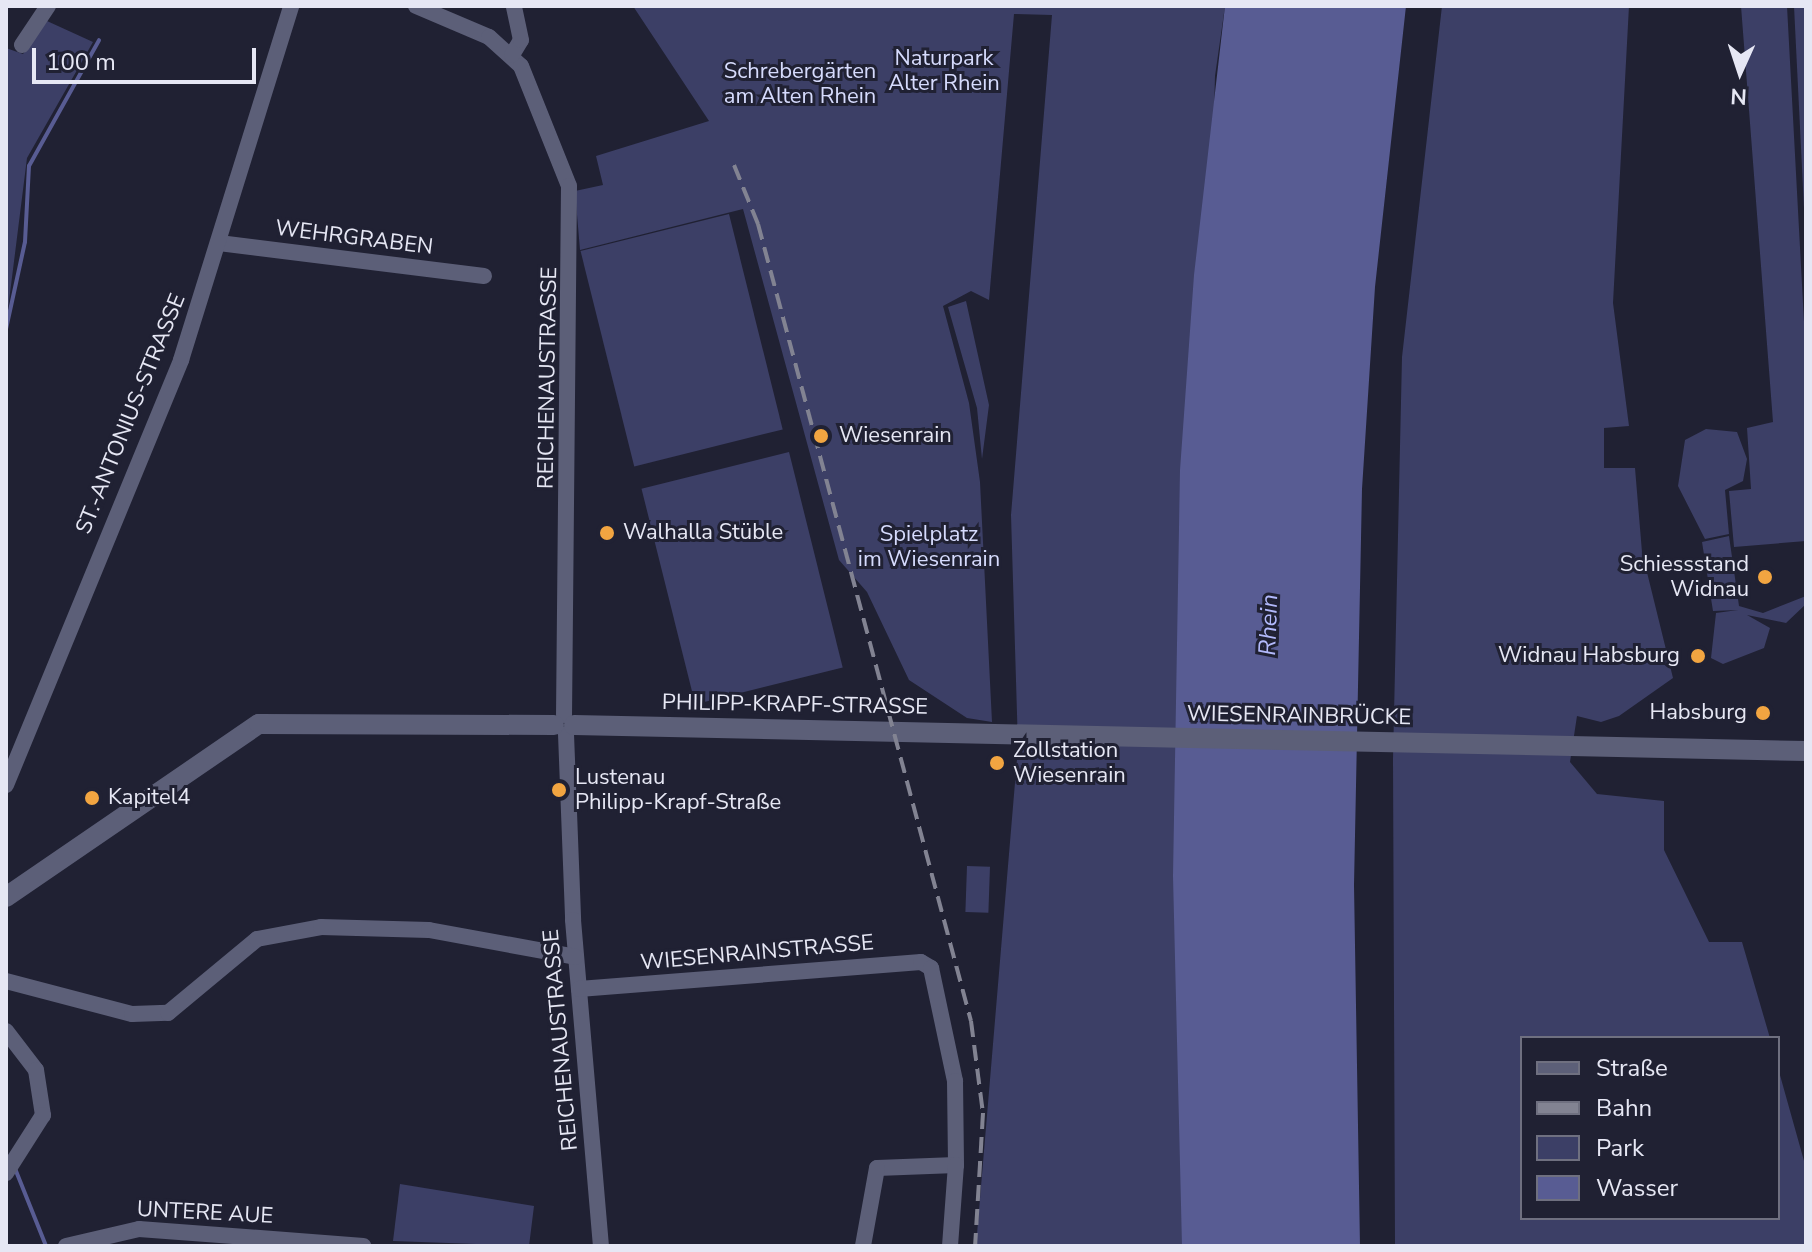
<!DOCTYPE html>
<meta charset="utf-8">
<style>
body{margin:0}
#map{position:relative;width:1812px;height:1252px;overflow:hidden;background:#202133;font-family:"Nunito Sans",sans-serif}
div>[style]{position:absolute}
.green>*{inset:0;background:#3c3f66;transform-origin:0 0}
.water>*{inset:0;background:#585c93}
.stream>*{height:4px;margin:-2px;padding:0 2px;transform-origin:2px;border-radius:2px;background:#585c93}
.minor>*{height:16px;margin:-8px;padding:0 8px;transform-origin:8px;border-radius:8px;background:#5c5f78}
.tertiary>*{height:20px;margin:-10px;padding:0 10px;transform-origin:10px;border-radius:10px;background:#5c5f78}
.rail>*{height:4px;margin-top:-2px;transform-origin:0;background:repeating-linear-gradient(90deg,#828392 0 16px,transparent 0 24px)}
.dots>*{width:22px;height:22px;translate:-50% -50%;box-sizing:border-box;border:4px solid #202133;border-radius:50%}
span{translate:-50% -50%;white-space:nowrap;text-align:center;line-height:1.15;-webkit-text-stroke:6px #202133;paint-order:stroke}
.park-label{font-size:22px;color:#d6dbfd}
.street-label{font-size:22px;color:#e6e7f4}
.poi-label{font-size:22px;color:#e6e7f4}
.left{translate:0 -50%;text-align:left}
.right{translate:-100% -50%;text-align:right}
.water-label{font-size:24px;color:#b2b9fb;font-style:italic}
.frame{position:absolute;inset:0;border:8px solid #e6e7f4;pointer-events:none}
.legend{position:absolute;left:1520px;top:1036px;width:260px;height:184px;box-sizing:border-box;background:#202133;border:2px solid #6f7080;margin:0;padding:10px 14px;list-style:none;font-size:24px;color:#e6e7f4}
.legend li{display:flex;align-items:center;gap:16px;height:40px}
.legend b{width:40px;border:2px solid #6f7080}
.north{position:absolute;left:1700px;top:32px;width:80px;height:80px;-webkit-text-stroke:6px #202133;paint-order:stroke;rotate:183deg;font-size:22px;font-weight:700;line-height:32px;text-align:center;color:#e6e7f4}
.north::after{content:'';display:block;margin:auto;width:28px;height:36px;background:#e6e7f4;clip-path:polygon(50% 0,100% 100%,50% 72%,0 100%)}
.scale{position:absolute;left:32px;top:48px;width:224px;height:36px;box-sizing:border-box;border:4px solid #e6e7f4;border-top:0;padding-left:10px;font-size:24px;line-height:28px;white-space:nowrap;color:#e6e7f4;-webkit-text-stroke:6px #202133;paint-order:stroke}
</style>
<div id="map">
<div class="green">
<i style="clip-path:polygon(633px 6px,1225px 6px,1215px 76px,1182px 1246px,976px 1246px,1018px 747px,1011px 515px,1052px 15px,1014px 14px,989px 300px,971px 291px,943px 306px,969px 403px,980px 482px,992px 722px,967px 718px,909px 680px,867px 592px,839px 560px,743px 209px,580px 250px,575px 191px,603px 185px,596px 156px,709px 121px)"></i>
<i style="clip-path:polygon(1442px 6px,1629px 6px,1613px 303px,1629px 426px,1604px 428px,1604px 468px,1635px 468px,1642px 552px,1673px 678px,1619px 716px,1601px 722px,1577px 716px,1570px 762px,1597px 794px,1664px 801px,1664px 850px,1709px 942px,1742px 942px,1770px 1038px,1522px 1038px,1522px 1218px,1778px 1218px,1778px 1068px,1806px 1168px,1806px 1246px,1395px 1246px,1393px 759px,1402px 357px)"></i>
<i style="clip-path:polygon(1741px 6px,1787px 6px,1806px 359px,1806px 541px,1734px 547px,1729px 491px,1751px 489px,1747px 428px,1773px 422px)"></i>
<i style="clip-path:polygon(1794px 6px,1806px 6px,1806px 249px)"></i>
<i style="clip-path:polygon(47px 21px,93px 42px,27px 158px,6px 325px,6px 48px,23px 54px)"></i>
<i style="left:729px;top:214px;width:222px;height:153px;rotate:76deg"></i>
<i style="clip-path:polygon(966px 301px,989px 405px,982px 459px,977px 408px,948px 307px)"></i>
<i style="clip-path:polygon(1706px 429px,1737px 432px,1747px 459px,1743px 481px,1725px 490px,1729px 534px,1705px 539px,1678px 486px,1685px 440px)"></i>
<i style="left:789px;top:452px;width:222px;height:152px;rotate:76deg"></i>
<i style="clip-path:polygon(1729px 536px,1739px 606px,1763px 613px,1806px 596px,1806px 604px,1786px 623px,1747px 615px,1770px 628px,1764px 648px,1723px 664px,1711px 658px,1716px 613px,1738px 610px,1713px 611px,1702px 542px)"></i>
<i style="left:967px;top:866px;width:23px;height:46px;rotate:2deg"></i>
<i style="clip-path:polygon(400px 1184px,534px 1206px,529px 1246px,393px 1241px)"></i>
</div>
<div class="water">
<i style="clip-path:polygon(1225px 6px,1406px 6px,1375px 287px,1362px 489px,1354px 885px,1360px 1246px,1182px 1246px,1173px 876px,1180px 470px,1194px 275px)"></i>
</div>
<div class="stream">
<i style="left:6px;top:329px;width:89px;rotate:-77.7deg"></i>
<i style="left:25px;top:242px;width:76px;rotate:-87deg"></i>
<i style="left:29px;top:166px;width:144px;rotate:-60.9deg"></i>
<i style="left:14px;top:1166px;width:86px;rotate:68.2deg"></i>
</div>
<div class="minor">
<i style="left:416px;top:6px;width:79px;rotate:23deg"></i>
<i style="left:489px;top:37px;width:43px;rotate:42.2deg"></i>
<i style="left:521px;top:66px;width:129px;rotate:68.2deg"></i>
<i style="left:569px;top:186px;width:529px;rotate:90.54deg"></i>
<i style="left:22px;top:45px;width:47px;rotate:-56.3deg"></i>
<i style="left:512px;top:55px;width:17px;rotate:-59deg"></i>
<i style="left:521px;top:40px;width:35px;rotate:-102deg"></i>
<i style="left:219px;top:243px;width:267px;rotate:7.1deg"></i>
<i style="left:566px;top:734px;width:186px;rotate:87.8deg"></i>
<i style="left:573px;top:920px;width:327px;rotate:85.1deg"></i>
<i style="left:6px;top:785px;width:460px;rotate:-67.6deg"></i>
<i style="left:181px;top:360px;width:371px;rotate:-72.7deg"></i>
<i style="left:6px;top:981px;width:130px;rotate:14.7deg"></i>
<i style="left:132px;top:1014px;width:36px;rotate:-2deg"></i>
<i style="left:168px;top:1013px;width:116px;rotate:-39.7deg"></i>
<i style="left:257px;top:939px;width:65px;rotate:-10.6deg"></i>
<i style="left:321px;top:927px;width:108px;rotate:1.6deg"></i>
<i style="left:429px;top:930px;width:149px;rotate:10.4deg"></i>
<i style="left:579px;top:989px;width:343px;rotate:-4.5deg"></i>
<i style="left:921px;top:962px;width:12px;rotate:31deg"></i>
<i style="left:931px;top:968px;width:116px;rotate:78deg"></i>
<i style="left:955px;top:1081px;width:84px;rotate:89.3deg"></i>
<i style="left:956px;top:1165px;width:79px;rotate:177.8deg"></i>
<i style="left:877px;top:1168px;width:79px;rotate:100.2deg"></i>
<i style="left:6px;top:1031px;width:49px;rotate:52.4deg"></i>
<i style="left:36px;top:1070px;width:46px;rotate:81.2deg"></i>
<i style="left:43px;top:1115px;width:69px;rotate:122.5deg"></i>
<i style="left:66px;top:1246px;width:75px;rotate:-13.1deg"></i>
<i style="left:139px;top:1229px;width:225px;rotate:4.3deg"></i>
<i style="left:950px;top:1246px;width:81px;rotate:-85.8deg"></i>
</div>
<div class="tertiary">
<i style="left:574px;top:725px;width:1232px;rotate:1.21deg"></i>
<i style="left:6px;top:897px;width:306px;rotate:-34.4deg"></i>
<i style="left:259px;top:724px;width:295px;rotate:0.2deg"></i>
</div>
<div class="rail">
<i style="left:734px;top:165px;width:64px;rotate:67.9deg"></i>
<i style="left:758px;top:224px;width:825px;rotate:75.04deg"></i>
<i style="left:971px;top:1021px;width:93px;rotate:82.6deg"></i>
<i style="left:983px;top:1113px;width:133px;rotate:93.4deg"></i>
</div>
<div class="dots">
<i style="left:821px;top:436px;background:#f2a541"></i>
<i style="left:607px;top:533px;background:#f2a541"></i>
<i style="left:1765px;top:577px;background:#f2a541"></i>
<i style="left:1698px;top:656px;background:#f2a541"></i>
<i style="left:1763px;top:713px;background:#f2a541"></i>
<i style="left:997px;top:763px;background:#f2a541"></i>
<i style="left:559px;top:790px;background:#f2a541"></i>
<i style="left:92px;top:798px;background:#f2a541"></i>
</div>
<div class="park-label">
<span style="left:944px;top:71px">Naturpark<br>Alter Rhein</span>
<span style="left:800px;top:84px">Schrebergärten<br>am Alten Rhein</span>
<span style="left:929px;top:547px">Spielplatz<br>im Wiesenrain</span>
</div>
<div class="street-label">
<span style="left:354px;top:238px;rotate:7deg">WEHRGRABEN</span>
<span style="left:548px;top:378px;rotate:-89deg">REICHENAUSTRASSE</span>
<span style="left:131px;top:414px;rotate:-68deg">ST.-ANTONIUS-STRASSE</span>
<span style="left:795px;top:705px;rotate:1deg">PHILIPP-KRAPF-STRASSE</span>
<span style="left:1299px;top:716px;rotate:1deg">WIESENRAINBRÜCKE</span>
<span style="left:757px;top:953px;rotate:-5deg">WIESENRAINSTRASSE</span>
<span style="left:561px;top:1040px;rotate:-95deg">REICHENAUSTRASSE</span>
<span style="left:205px;top:1213px;rotate:3deg">UNTERE AUE</span>
</div>
<div class="poi-label">
<span class="left" style="left:839px;top:436px">Wiesenrain</span>
<span class="left" style="left:623px;top:533px">Walhalla Stüble</span>
<span class="right" style="left:1749px;top:577px">Schiessstand<br>Widnau</span>
<span class="right" style="left:1680px;top:656px">Widnau Habsburg</span>
<span class="right" style="left:1747px;top:713px">Habsburg</span>
<span class="left" style="left:1013px;top:763px">Zollstation<br>Wiesenrain</span>
<span class="left" style="left:575px;top:790px">Lustenau<br>Philipp-Krapf-Straße</span>
<span class="left" style="left:108px;top:798px">Kapitel4</span>
</div>
<div class="water-label">
<span style="left:1269px;top:625px;rotate:-88deg">Rhein</span>
</div>
<div class="frame"></div>
<ul class="legend">
<li><b style="height:10px;background:#5c5f78"></b>Straße</li>
<li><b style="height:10px;background:#828392"></b>Bahn</li>
<li><b style="height:22px;background:#3c3f66"></b>Park</li>
<li><b style="height:22px;background:#585c93"></b>Wasser</li>
</ul>
<div class="north">N</div>
<div class="scale">100 m</div>
</div>
